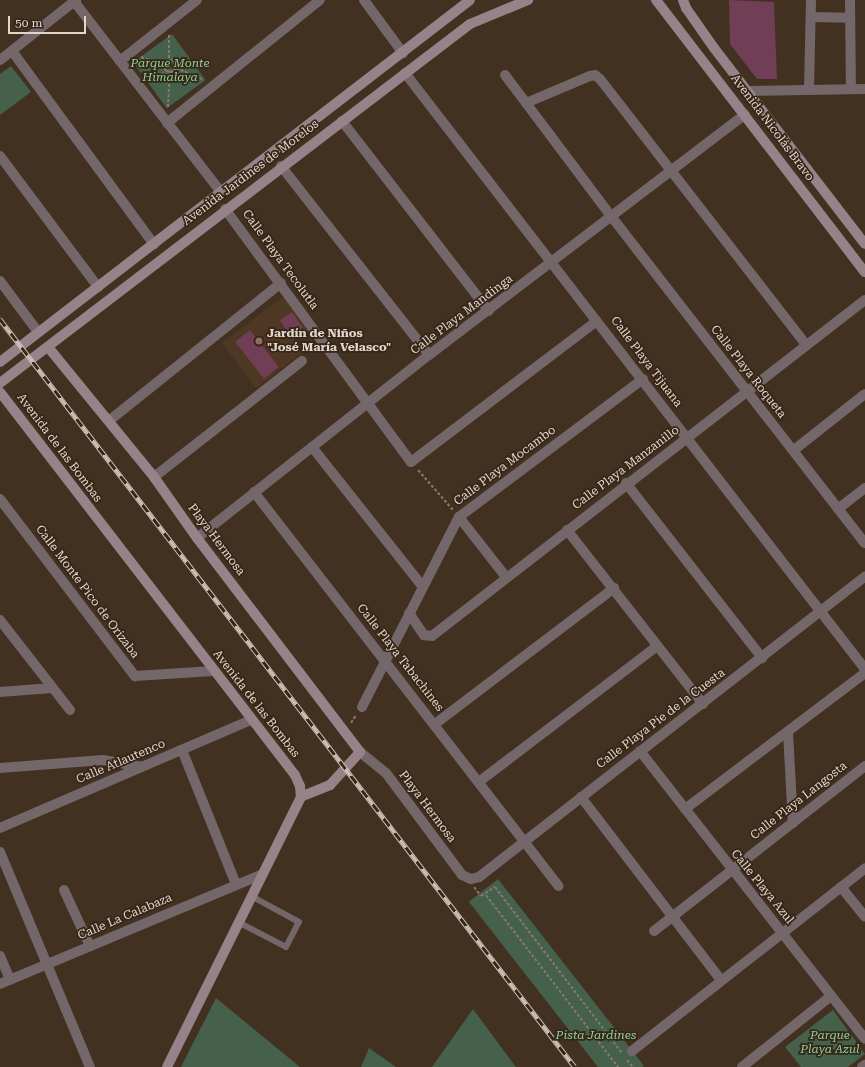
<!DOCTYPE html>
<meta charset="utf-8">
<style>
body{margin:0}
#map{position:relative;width:865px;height:1067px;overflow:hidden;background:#423021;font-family:"Roboto Serif",serif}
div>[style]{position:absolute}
.built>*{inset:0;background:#4e3723}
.green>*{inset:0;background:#45614b;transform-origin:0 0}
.building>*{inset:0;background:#703e55;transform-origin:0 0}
.path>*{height:2px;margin-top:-1px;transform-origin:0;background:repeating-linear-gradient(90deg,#87786b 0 3px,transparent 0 5px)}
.path>.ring{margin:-1px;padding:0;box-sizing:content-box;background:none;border:2px solid #87786b;border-radius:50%}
.lane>*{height:6px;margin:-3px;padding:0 3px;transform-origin:3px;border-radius:3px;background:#73676a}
.street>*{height:10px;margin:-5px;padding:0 5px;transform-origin:5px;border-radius:5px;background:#73676a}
.secondary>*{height:10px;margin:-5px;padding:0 5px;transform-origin:5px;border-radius:5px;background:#968288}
.rail>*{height:4.5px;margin-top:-2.25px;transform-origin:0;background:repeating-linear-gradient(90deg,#372617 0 9px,#cbbfb5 0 18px);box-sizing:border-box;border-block:1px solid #cbbfb5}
.dots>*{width:11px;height:11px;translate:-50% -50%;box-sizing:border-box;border:2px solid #372617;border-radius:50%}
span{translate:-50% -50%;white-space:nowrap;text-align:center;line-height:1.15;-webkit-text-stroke:3.5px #372617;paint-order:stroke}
.park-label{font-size:12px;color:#8ad29b;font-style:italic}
.street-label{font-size:12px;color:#e1d6cc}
.poi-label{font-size:12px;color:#e1d6cc;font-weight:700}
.left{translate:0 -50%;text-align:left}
.scale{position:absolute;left:8px;top:16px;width:78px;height:18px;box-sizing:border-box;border:2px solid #e1d6cc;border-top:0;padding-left:5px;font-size:12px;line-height:14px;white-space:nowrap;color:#e1d6cc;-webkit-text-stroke:3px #372617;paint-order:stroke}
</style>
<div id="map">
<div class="built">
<i style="clip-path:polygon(284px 296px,310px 328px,293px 340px,301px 353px,256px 388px,222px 343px)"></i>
<i style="clip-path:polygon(0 314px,18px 336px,11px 341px,0 328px)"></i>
</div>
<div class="green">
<i style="left:172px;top:34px;width:57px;height:48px;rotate:54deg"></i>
<i style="clip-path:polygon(11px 66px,31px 92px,0 115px,0 74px)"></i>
<i style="left:498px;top:879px;width:237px;height:37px;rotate:52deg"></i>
<i style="clip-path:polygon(216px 998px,300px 1067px,181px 1067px)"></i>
<i style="clip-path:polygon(473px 1009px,516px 1067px,432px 1067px)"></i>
<i style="clip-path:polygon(833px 1010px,865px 1054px,848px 1067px,801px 1067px,785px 1047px)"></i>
<i style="clip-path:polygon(369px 1048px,396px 1067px,361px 1067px)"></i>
</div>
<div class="building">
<i style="clip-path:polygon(729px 0,774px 2px,777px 79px,757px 79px,730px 44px)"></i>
<i style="left:292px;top:312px;width:19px;height:15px;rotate:55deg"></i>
<i style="left:250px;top:330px;width:47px;height:19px;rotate:52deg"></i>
</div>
<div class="path">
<i style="left:169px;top:35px;width:25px;rotate:90deg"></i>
<i style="left:141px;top:57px;width:25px;rotate:21deg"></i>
<i class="ring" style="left:164px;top:60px;width:10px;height:10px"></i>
<i style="left:176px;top:68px;width:30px;rotate:23deg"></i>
<i style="left:149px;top:82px;width:21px;rotate:-31deg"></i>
<i style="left:168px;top:107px;width:35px;rotate:-87deg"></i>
<i style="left:418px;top:470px;width:53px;rotate:48.8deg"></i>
<i style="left:351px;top:723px;width:9px;rotate:-58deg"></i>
<i style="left:474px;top:887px;width:11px;rotate:52deg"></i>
<i style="left:481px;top:896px;width:17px;rotate:-33deg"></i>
<i style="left:495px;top:887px;width:209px;rotate:52.6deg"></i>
<i style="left:486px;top:895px;width:217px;rotate:52.5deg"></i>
<i style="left:627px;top:1060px;width:9px;rotate:49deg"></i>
</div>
<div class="lane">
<i style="left:238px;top:922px;width:54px;rotate:27.5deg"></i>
<i style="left:286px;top:947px;width:28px;rotate:-63deg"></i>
<i style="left:299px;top:922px;width:55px;rotate:-151.6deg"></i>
</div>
<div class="street">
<i style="left:73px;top:0;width:242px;rotate:52.4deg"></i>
<i style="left:364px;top:0;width:66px;rotate:53.7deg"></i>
<i style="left:850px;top:0;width:89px;rotate:89.4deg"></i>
<i style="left:811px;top:17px;width:39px;rotate:1deg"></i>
<i style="left:12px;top:51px;width:240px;rotate:53.7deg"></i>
<i style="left:0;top:60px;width:97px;rotate:-38.3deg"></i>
<i style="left:120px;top:61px;width:98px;rotate:-38.4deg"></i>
<i style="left:405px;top:73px;width:753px;rotate:52.34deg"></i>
<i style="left:505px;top:75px;width:176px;rotate:53.1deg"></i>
<i style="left:611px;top:216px;width:414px;rotate:52.2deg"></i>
<i style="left:809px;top:89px;width:89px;rotate:-88.7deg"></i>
<i style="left:747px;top:91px;width:118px;rotate:-1deg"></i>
<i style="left:526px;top:103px;width:69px;rotate:-22.9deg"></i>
<i style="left:590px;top:76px;width:5px;rotate:-11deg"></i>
<i style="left:595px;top:75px;width:6px;rotate:39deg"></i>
<i style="left:600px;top:79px;width:336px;rotate:52.2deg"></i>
<i style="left:342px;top:121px;width:240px;rotate:52.3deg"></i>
<i style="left:167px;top:123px;width:196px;rotate:-38.8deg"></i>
<i style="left:0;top:156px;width:164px;rotate:53.2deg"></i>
<i style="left:281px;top:166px;width:240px;rotate:51.9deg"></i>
<i style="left:225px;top:209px;width:314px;rotate:53.7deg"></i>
<i style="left:411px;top:462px;width:233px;rotate:-37.2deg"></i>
<i style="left:0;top:281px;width:64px;rotate:53.3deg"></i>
<i style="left:110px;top:420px;width:219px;rotate:-38.7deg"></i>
<i style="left:312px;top:447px;width:177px;rotate:51.6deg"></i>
<i style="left:794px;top:450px;width:90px;rotate:-38.3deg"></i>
<i style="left:154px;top:477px;width:188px;rotate:-38.1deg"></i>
<i style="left:626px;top:483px;width:222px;rotate:52.1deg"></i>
<i style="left:254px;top:492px;width:498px;rotate:52.3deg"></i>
<i style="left:0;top:499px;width:223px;rotate:52.7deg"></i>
<i style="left:135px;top:676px;width:78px;rotate:-3.7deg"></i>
<i style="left:838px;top:509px;width:34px;rotate:-38deg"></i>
<i style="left:459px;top:517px;width:76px;rotate:51.9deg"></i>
<i style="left:567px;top:530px;width:221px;rotate:52deg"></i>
<i style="left:197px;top:538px;width:295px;rotate:-38.3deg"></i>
<i style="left:429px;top:355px;width:397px;rotate:-37.3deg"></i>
<i style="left:409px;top:613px;width:27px;rotate:56deg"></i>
<i style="left:424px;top:635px;width:8px;rotate:7deg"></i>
<i style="left:432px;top:636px;width:548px;rotate:-37.81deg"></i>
<i style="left:0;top:620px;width:114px;rotate:52.1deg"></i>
<i style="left:0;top:692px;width:52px;rotate:-4.4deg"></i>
<i style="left:362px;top:707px;width:213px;rotate:-63deg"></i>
<i style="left:459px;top:517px;width:230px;rotate:-36.9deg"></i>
<i style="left:435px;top:724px;width:225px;rotate:-37.2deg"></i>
<i style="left:788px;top:732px;width:91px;rotate:86.9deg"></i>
<i style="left:182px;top:750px;width:144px;rotate:68.1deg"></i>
<i style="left:640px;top:751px;width:365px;rotate:52deg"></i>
<i style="left:360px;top:752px;width:33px;rotate:39deg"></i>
<i style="left:386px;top:773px;width:127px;rotate:53.3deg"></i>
<i style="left:462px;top:875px;width:10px;rotate:24deg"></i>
<i style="left:471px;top:879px;width:8px;rotate:-14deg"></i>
<i style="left:479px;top:877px;width:489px;rotate:-37.9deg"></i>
<i style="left:0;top:768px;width:103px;rotate:-4.4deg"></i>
<i style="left:103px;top:760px;width:39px;rotate:10deg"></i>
<i style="left:480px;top:781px;width:223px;rotate:-37.3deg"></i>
<i style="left:581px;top:797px;width:230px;rotate:52.6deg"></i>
<i style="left:685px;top:809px;width:226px;rotate:-37.1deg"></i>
<i style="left:0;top:828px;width:273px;rotate:-23.3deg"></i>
<i style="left:0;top:852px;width:233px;rotate:67.3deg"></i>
<i style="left:841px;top:887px;width:38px;rotate:51deg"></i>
<i style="left:64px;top:890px;width:62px;rotate:65.1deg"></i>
<i style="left:654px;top:931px;width:268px;rotate:-38deg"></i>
<i style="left:0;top:956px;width:26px;rotate:67deg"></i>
<i style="left:0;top:984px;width:283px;rotate:-22.7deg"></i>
<i style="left:632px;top:1051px;width:296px;rotate:-38.1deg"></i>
<i style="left:742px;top:1067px;width:114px;rotate:-38.6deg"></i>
<i style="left:862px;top:1067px;width:4px;rotate:-34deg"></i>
</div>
<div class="secondary">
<i style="left:656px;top:0;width:343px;rotate:52.5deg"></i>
<i style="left:683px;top:0;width:9px;rotate:69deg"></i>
<i style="left:686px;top:8px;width:49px;rotate:55deg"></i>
<i style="left:714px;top:48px;width:247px;rotate:52.4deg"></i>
<i style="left:48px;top:347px;width:168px;rotate:50.8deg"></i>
<i style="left:154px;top:477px;width:75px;rotate:54.8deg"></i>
<i style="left:197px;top:538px;width:269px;rotate:52.7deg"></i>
<i style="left:360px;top:752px;width:45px;rotate:132.3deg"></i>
<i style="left:330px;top:785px;width:31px;rotate:158deg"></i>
<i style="left:0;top:362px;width:593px;rotate:-37.6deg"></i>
<i style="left:0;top:383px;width:591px;rotate:-37.37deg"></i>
<i style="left:470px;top:24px;width:63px;rotate:-22.5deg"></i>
<i style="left:0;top:392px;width:483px;rotate:52.4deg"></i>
<i style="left:295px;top:775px;width:12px;rotate:66deg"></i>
<i style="left:300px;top:786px;width:11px;rotate:85deg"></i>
<i style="left:301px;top:797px;width:301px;rotate:116.4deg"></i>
</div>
<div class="rail">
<i style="left:0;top:319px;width:943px;rotate:52.45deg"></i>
</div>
<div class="dots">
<i style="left:259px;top:341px;background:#8d6e63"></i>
</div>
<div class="park-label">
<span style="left:170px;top:71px">Parque Monte<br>Himalaya</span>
<span style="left:596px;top:1036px">Pista Jardines</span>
<span style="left:830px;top:1043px">Parque<br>Playa Azul</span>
</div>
<div class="street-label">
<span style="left:772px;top:128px;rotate:53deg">Avenida Nicolás Bravo</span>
<span style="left:251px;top:173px;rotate:-37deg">Avenida Jardines de Morelos</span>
<span style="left:280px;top:260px;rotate:54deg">Calle Playa Tecolutla</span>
<span style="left:462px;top:315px;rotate:-37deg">Calle Playa Mandinga</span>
<span style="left:646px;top:362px;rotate:53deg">Calle Playa Tijuana</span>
<span style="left:748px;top:372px;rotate:52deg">Calle Playa Roqueta</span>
<span style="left:59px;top:448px;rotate:53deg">Avenida de las Bombas</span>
<span style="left:505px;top:466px;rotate:-37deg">Calle Playa Mocambo</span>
<span style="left:626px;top:468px;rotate:-37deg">Calle Playa Manzanillo</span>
<span style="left:216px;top:540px;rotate:53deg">Playa Hermosa</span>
<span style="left:87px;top:592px;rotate:53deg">Calle Monte Pico de Orizaba</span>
<span style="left:400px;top:658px;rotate:52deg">Calle Playa Tabachines</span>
<span style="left:256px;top:704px;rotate:52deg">Avenida de las Bombas</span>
<span style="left:661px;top:719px;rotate:-37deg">Calle Playa Pie de la Cuesta</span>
<span style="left:121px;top:762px;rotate:-23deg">Calle Atlautenco</span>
<span style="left:799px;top:801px;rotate:-38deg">Calle Playa Langosta</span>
<span style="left:427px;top:807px;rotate:53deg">Playa Hermosa</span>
<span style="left:762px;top:887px;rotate:51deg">Calle Playa Azul</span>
<span style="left:125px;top:917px;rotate:-23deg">Calle La Calabaza</span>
</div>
<div class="poi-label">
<span class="left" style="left:267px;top:341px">Jardín de Niños<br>"José María Velasco"</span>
</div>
<div class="scale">50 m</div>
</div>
